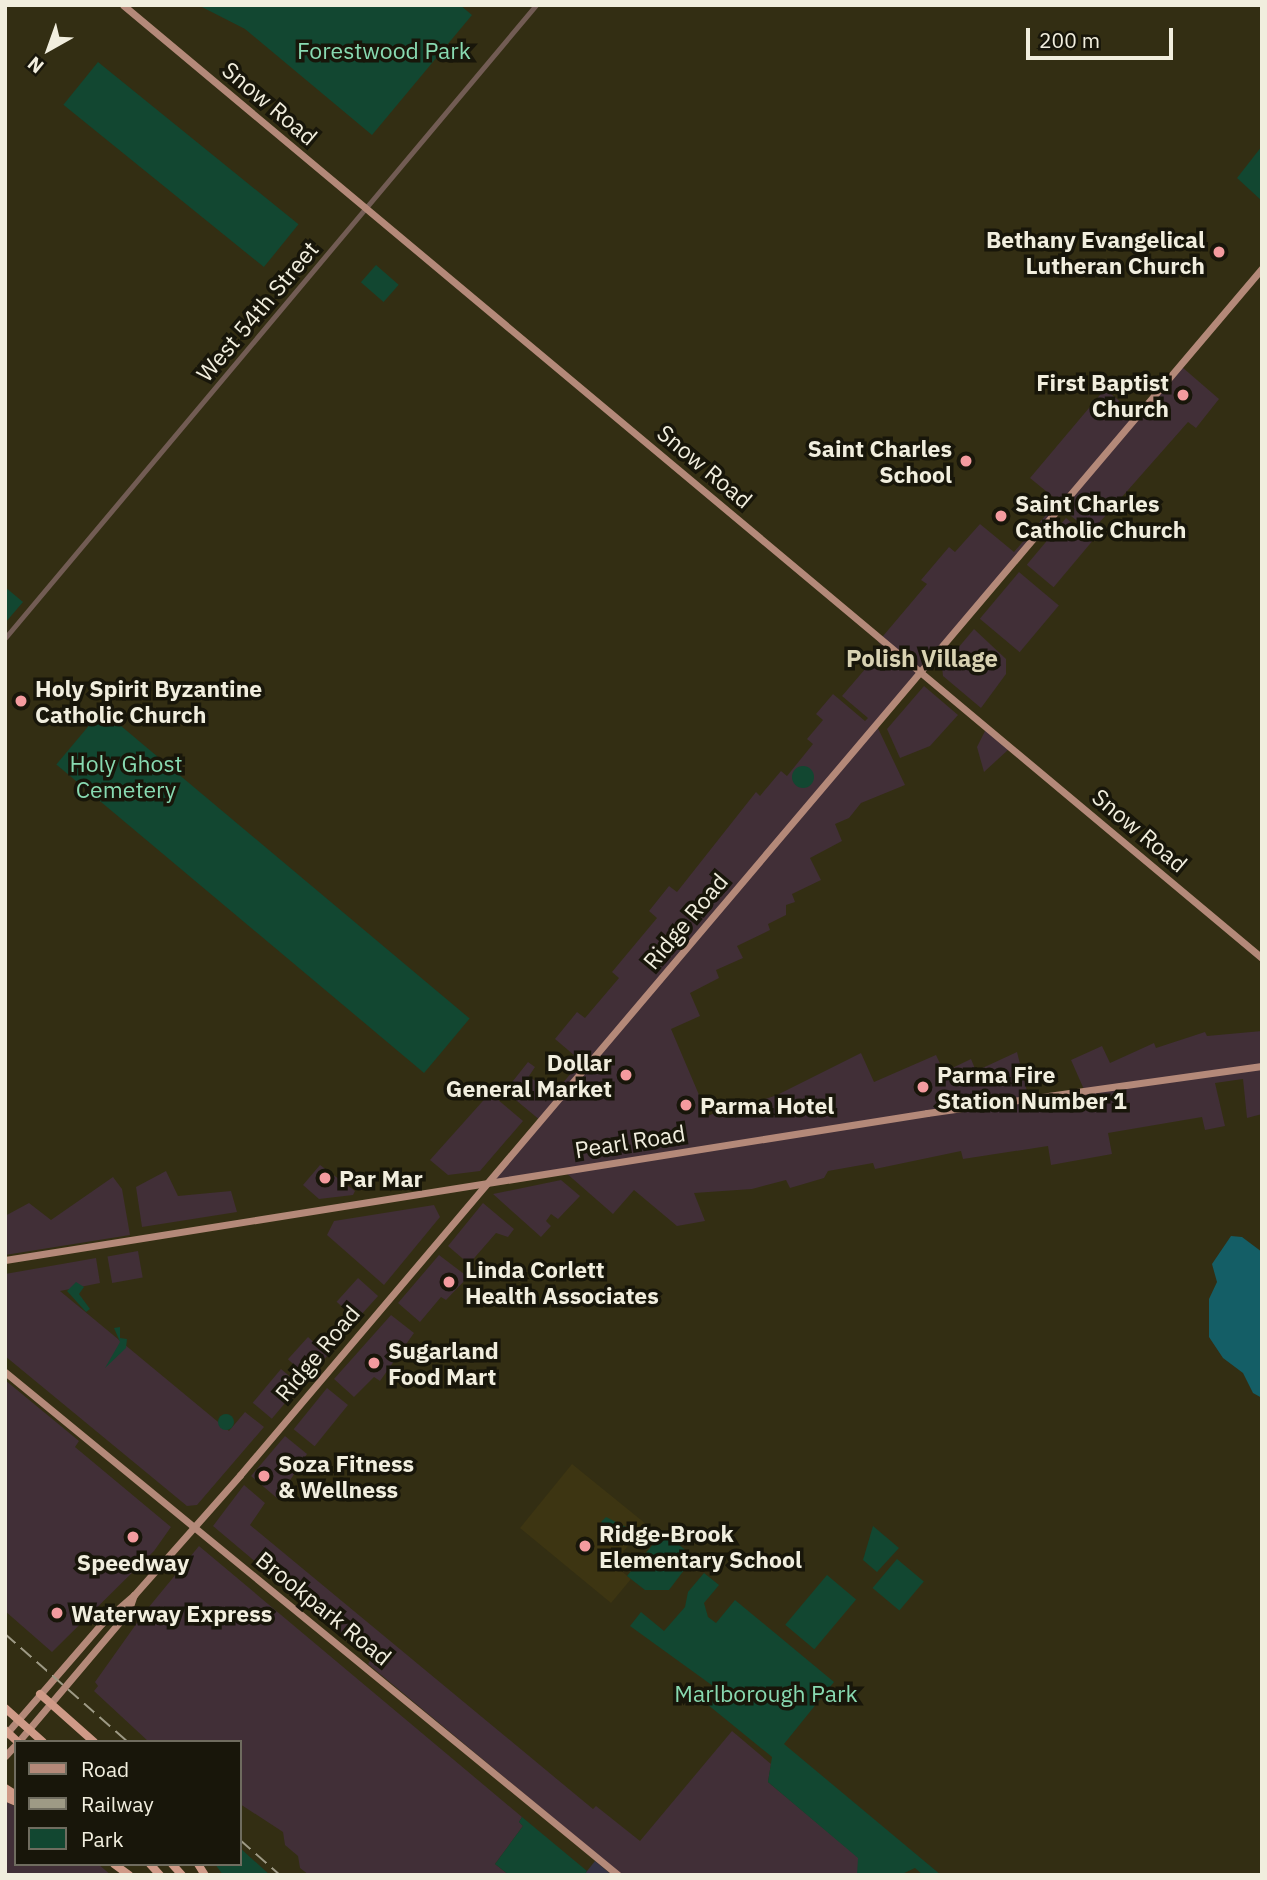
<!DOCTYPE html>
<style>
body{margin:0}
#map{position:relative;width:1267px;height:1880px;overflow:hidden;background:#332e13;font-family:"IBM Plex Sans",sans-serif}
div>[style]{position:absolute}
.commercial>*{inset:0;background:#412f37;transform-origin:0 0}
.industrial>*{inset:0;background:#353344}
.built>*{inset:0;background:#3d3512}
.green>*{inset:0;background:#124731;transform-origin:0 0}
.round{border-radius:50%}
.water>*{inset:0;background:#145e66}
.minor>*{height:5px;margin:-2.5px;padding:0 2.5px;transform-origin:2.5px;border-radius:2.5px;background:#725c54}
.major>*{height:7px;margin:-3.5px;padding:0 3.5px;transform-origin:3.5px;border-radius:3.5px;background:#b48979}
.highway>*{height:8px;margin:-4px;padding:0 4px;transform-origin:4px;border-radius:4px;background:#cf9a87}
.rail>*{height:2px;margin-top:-1px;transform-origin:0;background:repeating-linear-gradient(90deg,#9e9a85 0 14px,transparent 0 21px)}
.dots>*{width:19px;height:19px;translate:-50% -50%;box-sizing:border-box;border:4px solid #18160a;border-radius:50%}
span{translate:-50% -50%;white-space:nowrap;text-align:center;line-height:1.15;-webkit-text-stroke:7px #18160a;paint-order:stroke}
.park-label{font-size:23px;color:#88dab1}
.street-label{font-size:23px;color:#f1eede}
.poi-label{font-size:23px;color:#f1eede;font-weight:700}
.right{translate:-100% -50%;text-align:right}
.left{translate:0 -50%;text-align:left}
.neighbourhood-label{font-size:24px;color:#d8d2b2;font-weight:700}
.frame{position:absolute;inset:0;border:7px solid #f1eede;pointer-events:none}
.legend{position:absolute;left:14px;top:1740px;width:228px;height:126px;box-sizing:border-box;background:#18160a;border:2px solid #6f6c5f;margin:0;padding:9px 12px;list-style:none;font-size:21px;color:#f1eede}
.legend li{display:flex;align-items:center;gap:14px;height:35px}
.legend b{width:35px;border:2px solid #6f6c5f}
.north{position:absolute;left:14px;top:14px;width:70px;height:70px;-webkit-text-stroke:5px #18160a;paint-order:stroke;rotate:220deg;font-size:19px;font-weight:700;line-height:28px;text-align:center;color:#f1eede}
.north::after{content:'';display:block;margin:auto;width:24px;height:32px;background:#f1eede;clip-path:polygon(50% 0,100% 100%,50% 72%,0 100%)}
.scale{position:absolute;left:1026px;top:28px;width:147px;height:32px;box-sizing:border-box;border:4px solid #f1eede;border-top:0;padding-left:9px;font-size:21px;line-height:24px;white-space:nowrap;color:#f1eede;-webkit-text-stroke:5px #18160a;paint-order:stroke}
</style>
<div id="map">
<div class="commercial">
<i style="clip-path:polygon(1182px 367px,1219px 399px,1196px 428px,1188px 422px,1091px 532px,1061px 508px,876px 724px,905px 785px,861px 803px,849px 818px,835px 824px,842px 841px,810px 858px,821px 880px,792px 894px,795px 902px,786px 905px,786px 915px,768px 924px,770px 930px,737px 946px,743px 958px,716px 970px,719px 978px,690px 993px,700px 1016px,671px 1029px,708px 1116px,739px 1102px,742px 1107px,777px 1095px,861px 1053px,874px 1082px,936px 1055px,944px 1072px,971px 1059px,976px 1071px,1017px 1052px,1030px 1103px,1086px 1094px,1071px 1060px,1102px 1046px,1110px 1063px,1154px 1043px,1156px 1048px,1205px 1032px,1207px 1036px,1262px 1031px,1262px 1114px,1247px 1118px,1243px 1079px,1215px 1083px,1225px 1126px,1205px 1130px,1202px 1117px,1108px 1133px,1112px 1154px,1051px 1165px,1048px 1146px,963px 1159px,961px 1151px,875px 1169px,873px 1163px,828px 1171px,824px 1178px,790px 1188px,786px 1180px,752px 1189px,694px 1193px,705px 1221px,677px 1226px,634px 1190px,613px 1214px,565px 1172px,487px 1183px,541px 1121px,505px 1091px,528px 1062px,535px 1067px,529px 1076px,553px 1095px,581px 1061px,555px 1039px,577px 1012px,585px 1018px,619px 978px,612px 972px,657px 918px,649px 911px,669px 886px,677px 892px,756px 792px,760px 796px,781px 771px,787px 776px,813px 744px,807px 739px,823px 720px,816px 714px,833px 694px,865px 721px,868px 718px,842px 696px,884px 647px,878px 642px,927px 584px,921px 580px,949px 547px,955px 552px,980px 524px,1014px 552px,1058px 501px,1030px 478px,1105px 389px,1140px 418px)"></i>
<i style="left:1066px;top:518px;width:35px;height:61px;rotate:40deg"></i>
<i style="left:1019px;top:572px;width:52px;height:61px;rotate:40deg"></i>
<i style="clip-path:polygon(974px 629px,1006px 659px,1006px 674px,981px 708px,943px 676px,942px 667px)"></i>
<i style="clip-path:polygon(924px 686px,958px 715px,930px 746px,900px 758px,887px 729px)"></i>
<i style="clip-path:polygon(986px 729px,1009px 749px,984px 772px,977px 747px)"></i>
<i style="clip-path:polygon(490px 1093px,523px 1121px,480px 1171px,448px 1175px,430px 1160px)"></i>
<i style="clip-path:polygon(320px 1165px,355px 1191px,353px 1195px,319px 1199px,303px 1185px)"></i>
<i style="clip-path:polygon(166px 1171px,178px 1196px,231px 1191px,237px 1212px,142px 1227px,136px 1187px)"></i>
<i style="clip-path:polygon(113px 1177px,122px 1189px,130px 1235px,5px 1255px,5px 1216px,29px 1203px,51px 1220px)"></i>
<i style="clip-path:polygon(561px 1180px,580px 1196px,558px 1219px,551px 1214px,546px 1221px,551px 1226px,541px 1237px,493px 1194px)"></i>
<i style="clip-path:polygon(483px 1203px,514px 1229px,508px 1237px,496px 1233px,469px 1264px,448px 1246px)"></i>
<i style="clip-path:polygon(434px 1205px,440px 1217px,384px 1285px,327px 1235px,334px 1221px)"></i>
<i style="left:138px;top:1251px;width:27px;height:31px;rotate:80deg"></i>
<i style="clip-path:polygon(439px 1255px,468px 1277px,446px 1300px,441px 1297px,420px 1322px,398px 1303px)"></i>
<i style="clip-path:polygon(96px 1258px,100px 1283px,60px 1291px,229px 1431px,245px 1412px,264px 1427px,197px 1505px,187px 1506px,5px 1356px,5px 1274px)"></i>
<i style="left:358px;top:1278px;width:27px;height:32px;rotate:42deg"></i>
<i style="clip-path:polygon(391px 1315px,414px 1333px,380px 1381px,374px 1377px,354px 1397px,334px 1379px)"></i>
<i style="left:308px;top:1337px;width:27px;height:30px;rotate:42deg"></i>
<i style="left:281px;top:1369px;width:25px;height:44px;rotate:40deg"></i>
<i style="clip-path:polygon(5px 1380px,79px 1441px,75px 1447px,171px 1527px,154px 1551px,52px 1652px,5px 1611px)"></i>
<i style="left:327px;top:1388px;width:27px;height:53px;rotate:39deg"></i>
<i style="clip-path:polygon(285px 1436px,307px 1454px,278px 1499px,251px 1476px)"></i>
<i style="clip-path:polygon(244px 1485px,265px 1503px,250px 1525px,593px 1809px,596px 1806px,640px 1841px,732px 1731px,771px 1764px,768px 1782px,859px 1858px,858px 1873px,622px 1875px,368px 1664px,371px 1659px,213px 1526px)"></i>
<i style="clip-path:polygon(199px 1546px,522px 1817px,519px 1822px,523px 1826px,495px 1864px,509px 1875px,309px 1875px,300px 1868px,298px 1856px,285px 1845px,283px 1832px,240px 1804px,240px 1742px,149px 1742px,94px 1691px,98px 1686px,95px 1682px,144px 1613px)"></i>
<i style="clip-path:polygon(5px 1801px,16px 1807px,16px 1864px,98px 1864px,111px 1875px,5px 1875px)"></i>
</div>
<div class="industrial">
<i style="clip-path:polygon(595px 1861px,612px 1875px,584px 1875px)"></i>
</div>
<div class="built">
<i style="clip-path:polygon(572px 1464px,646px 1524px,613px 1564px,631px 1579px,611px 1603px,520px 1528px)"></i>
</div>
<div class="green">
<i style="clip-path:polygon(198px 5px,460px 5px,472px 15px,372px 135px,245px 29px)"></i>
<i style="left:98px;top:62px;width:258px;height:55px;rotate:39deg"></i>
<i style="clip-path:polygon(1262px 146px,1262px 201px,1237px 178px)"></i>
<i style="left:376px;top:265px;width:30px;height:23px;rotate:41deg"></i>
<i style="clip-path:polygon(5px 587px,23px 602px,5px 623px)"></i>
<i style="left:102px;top:710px;width:480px;height:71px;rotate:40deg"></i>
<i class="round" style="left:792px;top:766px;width:22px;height:22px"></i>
<i style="clip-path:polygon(76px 1282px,84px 1287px,79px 1294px,90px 1309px,86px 1312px,67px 1291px)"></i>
<i style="clip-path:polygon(120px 1327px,120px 1338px,127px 1339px,126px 1348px,105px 1368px,120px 1342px,114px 1328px)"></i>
<i class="round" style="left:218px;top:1414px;width:16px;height:16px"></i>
<i style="clip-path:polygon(606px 1517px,626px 1527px,620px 1539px,601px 1522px)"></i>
<i style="clip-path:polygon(873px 1526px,899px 1548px,877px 1572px,863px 1560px)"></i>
<i style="clip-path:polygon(663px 1532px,694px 1557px,669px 1590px,645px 1590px,627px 1576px)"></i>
<i style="left:897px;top:1559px;width:35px;height:38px;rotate:40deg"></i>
<i style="clip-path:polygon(704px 1573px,719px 1585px,704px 1603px,708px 1617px,716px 1623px,735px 1600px,834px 1682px,784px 1744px,941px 1875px,923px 1875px,915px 1868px,900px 1875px,857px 1875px,858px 1858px,768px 1782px,772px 1757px,702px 1700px,713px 1686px,630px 1626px,641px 1612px,664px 1631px,685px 1607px,688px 1592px)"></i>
<i style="left:827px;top:1575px;width:38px;height:65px;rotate:40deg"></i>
<i style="clip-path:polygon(522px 1817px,587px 1871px,584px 1875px,509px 1875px,495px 1864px,523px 1826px,519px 1822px)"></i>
<i style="clip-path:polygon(240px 1848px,270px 1875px,223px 1875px,215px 1864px,240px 1864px)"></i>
</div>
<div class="water">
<i style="clip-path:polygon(1231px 1236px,1242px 1237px,1262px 1252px,1262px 1398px,1253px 1393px,1243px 1373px,1223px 1358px,1209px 1337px,1209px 1299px,1217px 1282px,1212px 1264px)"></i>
</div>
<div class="minor">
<i style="left:5px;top:638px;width:826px;rotate:-50.01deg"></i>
</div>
<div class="major">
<i style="left:123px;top:5px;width:1485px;rotate:39.92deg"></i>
<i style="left:5px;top:1260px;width:934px;rotate:-9.06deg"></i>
<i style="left:927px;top:1113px;width:338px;rotate:-8deg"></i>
<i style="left:5px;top:1372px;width:793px;rotate:39.37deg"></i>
<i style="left:5px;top:1735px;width:148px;rotate:-49.1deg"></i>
<i style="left:102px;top:1623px;width:43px;rotate:-41.2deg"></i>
<i style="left:134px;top:1595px;width:160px;rotate:-48.5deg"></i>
<i style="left:240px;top:1475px;width:1582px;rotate:-49.74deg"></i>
<i style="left:18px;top:1742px;width:170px;rotate:-49.8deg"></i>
<i style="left:128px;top:1612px;width:18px;rotate:-71deg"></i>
<i style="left:5px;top:1756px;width:16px;rotate:-47deg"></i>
</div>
<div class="highway">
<i style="left:40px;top:1694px;width:72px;rotate:41.6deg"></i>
<i style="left:5px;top:1708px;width:51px;rotate:41.8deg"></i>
<i style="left:5px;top:1730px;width:18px;rotate:43deg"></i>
<i style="left:5px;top:1788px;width:13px;rotate:32deg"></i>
<i style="left:5px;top:1797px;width:12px;rotate:24deg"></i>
<i style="left:114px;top:1864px;width:19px;rotate:36deg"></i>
<i style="left:150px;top:1864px;width:15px;rotate:48deg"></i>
<i style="left:172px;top:1864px;width:15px;rotate:48deg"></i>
<i style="left:198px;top:1864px;width:13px;rotate:58deg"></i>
</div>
<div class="rail">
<i style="left:5px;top:1634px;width:164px;rotate:41.3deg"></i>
<i style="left:240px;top:1840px;width:53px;rotate:41.2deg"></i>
</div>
<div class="dots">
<i style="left:1219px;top:252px;background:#f49b9f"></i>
<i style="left:1183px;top:395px;background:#f49b9f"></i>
<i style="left:966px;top:461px;background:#f49b9f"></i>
<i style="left:1001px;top:516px;background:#f49b9f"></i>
<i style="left:21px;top:701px;background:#f49b9f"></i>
<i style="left:626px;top:1075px;background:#f49b9f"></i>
<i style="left:923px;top:1087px;background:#f49b9f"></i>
<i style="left:686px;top:1105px;background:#f49b9f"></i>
<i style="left:325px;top:1178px;background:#f49b9f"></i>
<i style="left:449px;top:1282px;background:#f49b9f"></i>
<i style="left:374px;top:1363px;background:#f49b9f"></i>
<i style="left:264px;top:1476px;background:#f49b9f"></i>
<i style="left:133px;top:1537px;background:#f49b9f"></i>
<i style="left:585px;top:1546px;background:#f49b9f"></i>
<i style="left:57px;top:1613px;background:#f49b9f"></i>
</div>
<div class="park-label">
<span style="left:384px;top:50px">Forestwood Park</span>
<span style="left:126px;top:776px">Holy Ghost<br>Cemetery</span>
<span style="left:766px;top:1693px">Marlborough Park</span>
</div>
<div class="street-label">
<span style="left:270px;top:103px;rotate:40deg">Snow Road</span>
<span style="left:257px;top:311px;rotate:-50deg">West 54th Street</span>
<span style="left:705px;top:466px;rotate:40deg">Snow Road</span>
<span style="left:1140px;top:830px;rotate:40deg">Snow Road</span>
<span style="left:685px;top:921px;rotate:-50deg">Ridge Road</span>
<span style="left:630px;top:1141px;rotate:-9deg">Pearl Road</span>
<span style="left:317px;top:1353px;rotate:-50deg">Ridge Road</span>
<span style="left:324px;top:1608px;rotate:39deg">Brookpark Road</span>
</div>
<div class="poi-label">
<span class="right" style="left:1205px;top:252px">Bethany Evangelical<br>Lutheran Church</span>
<span class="right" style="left:1169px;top:395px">First Baptist<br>Church</span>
<span class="right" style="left:952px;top:461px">Saint Charles<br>School</span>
<span class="left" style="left:1015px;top:516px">Saint Charles<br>Catholic Church</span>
<span class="left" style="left:35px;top:701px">Holy Spirit Byzantine<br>Catholic Church</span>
<span class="right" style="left:612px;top:1075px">Dollar<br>General Market</span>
<span class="left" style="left:937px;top:1087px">Parma Fire<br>Station Number 1</span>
<span class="left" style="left:700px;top:1105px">Parma Hotel</span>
<span class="left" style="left:339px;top:1178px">Par Mar</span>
<span class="left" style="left:465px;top:1282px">Linda Corlett<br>Health Associates</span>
<span class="left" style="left:388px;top:1363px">Sugarland<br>Food Mart</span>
<span class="left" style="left:278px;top:1476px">Soza Fitness<br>&amp; Wellness</span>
<span class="left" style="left:599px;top:1546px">Ridge-Brook<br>Elementary School</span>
<span style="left:133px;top:1562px">Speedway</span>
<span class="left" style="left:71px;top:1613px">Waterway Express</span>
</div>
<div class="neighbourhood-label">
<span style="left:922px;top:659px">Polish Village</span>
</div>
<div class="frame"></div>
<ul class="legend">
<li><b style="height:9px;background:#b48979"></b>Road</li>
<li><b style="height:9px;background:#9e9a85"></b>Railway</li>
<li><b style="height:19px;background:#124731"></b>Park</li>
</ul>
<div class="north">N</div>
<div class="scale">200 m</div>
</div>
